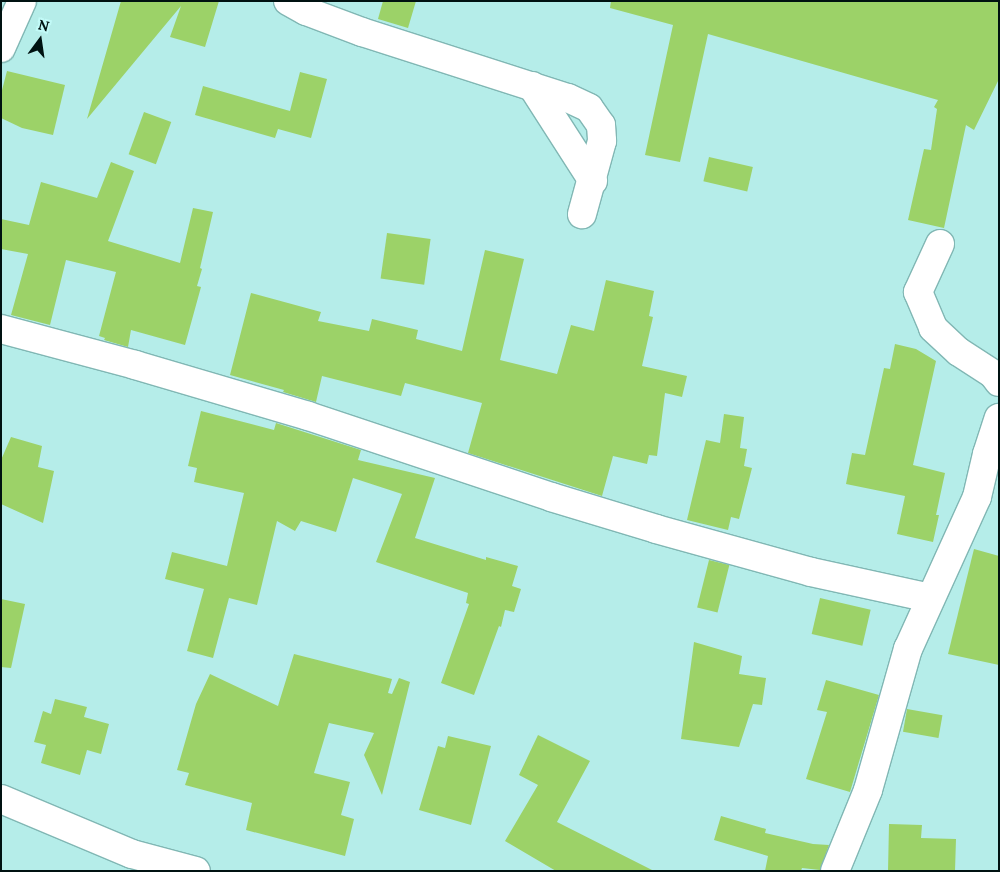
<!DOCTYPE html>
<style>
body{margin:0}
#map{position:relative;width:1000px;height:872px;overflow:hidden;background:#b5ede9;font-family:Lora,serif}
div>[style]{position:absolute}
.building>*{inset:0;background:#9cd268;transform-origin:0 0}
.roads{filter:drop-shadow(1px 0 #81b7b4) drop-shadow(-1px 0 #81b7b4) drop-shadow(0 1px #81b7b4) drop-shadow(0 -1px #81b7b4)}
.minor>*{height:28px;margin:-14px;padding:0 14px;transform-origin:14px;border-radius:14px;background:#fff}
span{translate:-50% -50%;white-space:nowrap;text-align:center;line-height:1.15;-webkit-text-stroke:4.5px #c2faf7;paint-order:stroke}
.frame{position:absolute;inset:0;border:2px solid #001211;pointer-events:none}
.north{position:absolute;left:15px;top:15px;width:50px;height:50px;-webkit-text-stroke:4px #c2faf7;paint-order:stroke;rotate:14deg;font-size:14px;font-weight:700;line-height:20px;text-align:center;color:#001211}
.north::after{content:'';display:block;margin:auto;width:18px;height:22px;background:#001211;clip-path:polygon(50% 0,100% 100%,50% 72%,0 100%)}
</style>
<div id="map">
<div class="building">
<i style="clip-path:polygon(121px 1px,219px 1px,205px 47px,170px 37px,181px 6px,87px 119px)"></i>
<i style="clip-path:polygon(383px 1px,416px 1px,408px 28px,378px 19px)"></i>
<i style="clip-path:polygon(611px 1px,999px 1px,999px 79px,974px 130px,966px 125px,944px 228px,908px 220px,924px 149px,931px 150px,937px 109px,934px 107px,938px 100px,708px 34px,680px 162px,645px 155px,673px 25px,610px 8px)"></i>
<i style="clip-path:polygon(7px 71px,65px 85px,53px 135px,22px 128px,1px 118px,1px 94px)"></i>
<i style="clip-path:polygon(300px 72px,327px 79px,311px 138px,278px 129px,275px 138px,195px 115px,203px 86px,290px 111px)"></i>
<i style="left:144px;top:112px;width:29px;height:45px;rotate:20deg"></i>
<i style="left:709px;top:157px;width:45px;height:25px;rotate:13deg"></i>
<i style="clip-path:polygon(111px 162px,134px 171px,108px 241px,180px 263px,193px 208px,213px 212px,200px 268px,202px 269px,197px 286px,201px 287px,185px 345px,131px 330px,128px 347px,104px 340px,105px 338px,99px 336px,116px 272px,66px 260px,50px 325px,11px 315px,28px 254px,1px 249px,1px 219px,29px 225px,41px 182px,97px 198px)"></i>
<i style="left:387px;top:233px;width:44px;height:46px;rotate:8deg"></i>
<i style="clip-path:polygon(485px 250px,524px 259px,500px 360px,557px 374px,571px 325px,594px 331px,606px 280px,654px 291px,649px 316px,653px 317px,642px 366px,687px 376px,682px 397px,665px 393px,657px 456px,649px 455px,647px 464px,613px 456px,602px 496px,468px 453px,482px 403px,405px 383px,401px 396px,322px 376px,316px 402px,283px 392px,284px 390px,230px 375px,251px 293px,321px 312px,318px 321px,369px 331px,372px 319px,418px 330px,416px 339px,462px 351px)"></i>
<i style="clip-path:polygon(895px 344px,916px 349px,936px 361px,913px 465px,945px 473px,936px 515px,939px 515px,933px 542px,897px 534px,905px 496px,846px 484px,852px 453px,865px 455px,884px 368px,890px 369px)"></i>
<i style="clip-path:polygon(201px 411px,274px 430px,276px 423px,361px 450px,358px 460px,435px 478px,415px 538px,486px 560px,486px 557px,518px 566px,512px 586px,521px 589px,514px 612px,505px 610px,501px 627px,499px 626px,474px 695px,441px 683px,469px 604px,466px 603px,468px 593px,376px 562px,402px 494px,353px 478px,336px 532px,301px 521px,295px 531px,277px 521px,257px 605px,229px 598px,213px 658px,187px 651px,204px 589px,165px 579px,172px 552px,227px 566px,244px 493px,194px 482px,197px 468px,188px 466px)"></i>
<i style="clip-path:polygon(724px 414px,744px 417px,740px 448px,747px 449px,744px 466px,752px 468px,739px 519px,731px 517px,728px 530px,687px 520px,706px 440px,720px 443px)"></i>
<i style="clip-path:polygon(11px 437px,42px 446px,38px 467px,54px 471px,43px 523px,1px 504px,1px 460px)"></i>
<i style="clip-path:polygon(974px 549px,999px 556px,999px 665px,948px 654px)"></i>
<i style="left:709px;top:560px;width:21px;height:49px;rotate:14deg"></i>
<i style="left:820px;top:598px;width:52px;height:37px;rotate:13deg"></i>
<i style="clip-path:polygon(1px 599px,25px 604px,11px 668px,1px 667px)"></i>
<i style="clip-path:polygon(694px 642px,742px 656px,739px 674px,766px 678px,762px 705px,753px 704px,739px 747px,681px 739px)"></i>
<i style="clip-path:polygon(294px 654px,392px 679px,388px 693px,392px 694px,399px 678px,410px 682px,382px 795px,364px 755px,374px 733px,329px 723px,314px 773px,350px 782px,341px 815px,354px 819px,345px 856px,246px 830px,252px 803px,185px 785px,189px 773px,177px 770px,196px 704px,210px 674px,278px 706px)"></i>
<i style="clip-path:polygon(826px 680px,879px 695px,850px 792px,806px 779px,827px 712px,817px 710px)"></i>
<i style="clip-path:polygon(55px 699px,87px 707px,84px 717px,109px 724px,101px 754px,87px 750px,80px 775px,41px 763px,46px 745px,34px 742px,43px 711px,51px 714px)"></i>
<i style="left:907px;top:709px;width:36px;height:23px;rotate:10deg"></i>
<i style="clip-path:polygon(538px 735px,590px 761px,557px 822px,654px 871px,556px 871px,505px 841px,538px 785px,519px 775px)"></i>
<i style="clip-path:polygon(448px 736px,491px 746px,471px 825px,419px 810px,438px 746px,445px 748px)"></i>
<i style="clip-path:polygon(721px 816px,766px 829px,765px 833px,813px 844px,829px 845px,820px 870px,802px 868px,801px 871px,765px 871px,768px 856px,714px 840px)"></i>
<i style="clip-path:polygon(889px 824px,922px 825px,921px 838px,956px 839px,955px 871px,888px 871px)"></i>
</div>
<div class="roads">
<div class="minor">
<i style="left:288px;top:1px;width:21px;rotate:29deg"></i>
<i style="left:306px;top:11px;width:60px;rotate:20.6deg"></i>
<i style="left:362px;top:32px;width:216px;rotate:17.8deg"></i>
<i style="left:568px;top:98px;width:23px;rotate:25deg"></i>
<i style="left:589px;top:108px;width:21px;rotate:55deg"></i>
<i style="left:601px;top:125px;width:16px;rotate:86deg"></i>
<i style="left:602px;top:141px;width:76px;rotate:105.3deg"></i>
<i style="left:1px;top:48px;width:51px;rotate:-65.9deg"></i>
<i style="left:532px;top:86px;width:113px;rotate:57.3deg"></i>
<i style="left:940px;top:244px;width:53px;rotate:114.6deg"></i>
<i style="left:918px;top:292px;width:39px;rotate:67deg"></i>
<i style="left:933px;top:328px;width:35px;rotate:43deg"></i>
<i style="left:959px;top:352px;width:40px;rotate:32.9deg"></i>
<i style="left:993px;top:374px;width:10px;rotate:53deg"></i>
<i style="left:1px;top:329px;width:139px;rotate:15deg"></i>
<i style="left:135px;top:365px;width:180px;rotate:16.4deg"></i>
<i style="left:308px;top:416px;width:256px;rotate:18.4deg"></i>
<i style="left:551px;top:497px;width:110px;rotate:16.9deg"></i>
<i style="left:656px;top:529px;width:161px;rotate:15.5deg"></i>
<i style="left:811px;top:572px;width:122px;rotate:12.3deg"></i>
<i style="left:1px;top:799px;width:142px;rotate:22.8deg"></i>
<i style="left:132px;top:854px;width:66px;rotate:14.9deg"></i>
<i style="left:835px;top:871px;width:87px;rotate:-67.8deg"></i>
<i style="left:868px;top:790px;width:147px;rotate:-74.2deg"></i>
<i style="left:908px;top:649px;width:167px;rotate:-65.6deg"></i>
<i style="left:977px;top:497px;width:44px;rotate:-76.9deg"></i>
<i style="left:987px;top:454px;width:38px;rotate:-72deg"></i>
</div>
</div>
<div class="frame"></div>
<div class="north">N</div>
</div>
